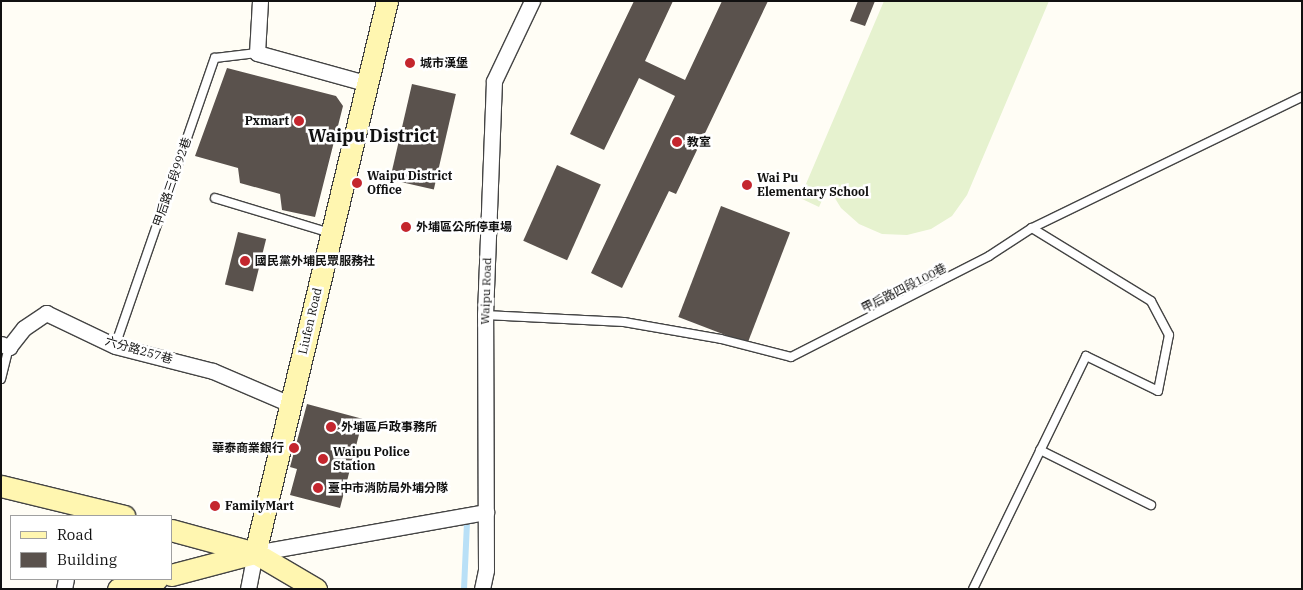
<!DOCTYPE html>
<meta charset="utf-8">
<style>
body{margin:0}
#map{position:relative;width:1303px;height:590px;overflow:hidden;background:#fffdf5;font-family:"IBM Plex Serif","Noto Sans TC",serif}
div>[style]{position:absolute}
.pitch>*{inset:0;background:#e6f2cf}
.stream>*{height:5.5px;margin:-2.75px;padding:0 2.75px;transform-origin:2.75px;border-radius:2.75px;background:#b9e0f7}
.building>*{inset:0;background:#5a524d;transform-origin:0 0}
.roads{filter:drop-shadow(1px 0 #444) drop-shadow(-1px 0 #444) drop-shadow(0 1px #444) drop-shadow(0 -1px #444)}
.lane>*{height:8px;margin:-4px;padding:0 4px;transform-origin:4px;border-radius:4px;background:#fff}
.street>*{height:15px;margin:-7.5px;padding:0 7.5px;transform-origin:7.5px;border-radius:7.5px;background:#fff}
.secondary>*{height:21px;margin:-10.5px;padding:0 10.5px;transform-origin:10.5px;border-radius:10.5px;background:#fff6b0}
.dots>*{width:14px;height:14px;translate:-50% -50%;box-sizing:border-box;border:2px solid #fff;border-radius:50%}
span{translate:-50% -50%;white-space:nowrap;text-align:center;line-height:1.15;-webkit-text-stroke:5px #fff;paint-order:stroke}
.poi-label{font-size:12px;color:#111;font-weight:700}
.left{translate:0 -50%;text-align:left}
.right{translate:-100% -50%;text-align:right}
.street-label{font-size:12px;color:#111}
.district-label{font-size:18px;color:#111;font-weight:700}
.frame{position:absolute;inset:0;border:2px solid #111;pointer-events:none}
.legend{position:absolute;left:10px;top:515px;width:162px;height:65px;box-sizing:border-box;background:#fff;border:1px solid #a0a0a0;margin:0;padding:6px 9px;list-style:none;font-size:15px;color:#111}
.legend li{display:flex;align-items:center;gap:10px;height:25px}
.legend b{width:25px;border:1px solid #a0a0a0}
</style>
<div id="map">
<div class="pitch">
<i style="clip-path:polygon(884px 1px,1049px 1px,967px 195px,952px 216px,931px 229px,907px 235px,882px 234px,859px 224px,841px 208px,828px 187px,819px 207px,800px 198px)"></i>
</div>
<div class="stream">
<i style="left:464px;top:589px;width:66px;rotate:-87.4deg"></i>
</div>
<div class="building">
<i style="clip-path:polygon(634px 1px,673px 1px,645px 61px,685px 80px,722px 1px,768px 1px,676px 194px,669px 191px,622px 288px,591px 273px,675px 96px,639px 78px,604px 150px,570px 134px)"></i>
<i style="clip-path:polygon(858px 1px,875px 1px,865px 26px,850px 21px)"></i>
<i style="clip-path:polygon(227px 68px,336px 96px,343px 106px,315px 217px,282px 210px,280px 194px,240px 183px,238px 168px,195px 156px)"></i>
<i style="left:412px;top:84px;width:45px;height:98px;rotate:13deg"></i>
<i style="left:557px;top:165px;width:48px;height:83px;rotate:24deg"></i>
<i style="left:721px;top:206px;width:74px;height:119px;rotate:21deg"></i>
<i style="left:238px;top:232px;width:29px;height:54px;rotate:14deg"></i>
<i style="clip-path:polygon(307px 404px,363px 419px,340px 508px,290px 495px,297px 469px,290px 467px)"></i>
</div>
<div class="roads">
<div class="lane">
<i style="left:215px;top:198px;width:120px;rotate:16.9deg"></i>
<i style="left:485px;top:315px;width:139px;rotate:2.9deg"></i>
<i style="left:624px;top:322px;width:98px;rotate:9.9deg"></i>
<i style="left:721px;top:339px;width:72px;rotate:14.4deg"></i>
<i style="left:791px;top:357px;width:222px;rotate:-27deg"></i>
<i style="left:989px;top:256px;width:51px;rotate:-33.1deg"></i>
<i style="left:1032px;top:228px;width:300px;rotate:-25.9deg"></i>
<i style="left:115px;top:346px;width:305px;rotate:-70.9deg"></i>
<i style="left:215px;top:58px;width:42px;rotate:-6.8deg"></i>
<i style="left:1px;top:379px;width:33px;rotate:-76deg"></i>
<i style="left:1040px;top:450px;width:124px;rotate:26.4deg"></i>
<i style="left:973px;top:589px;width:259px;rotate:-64.1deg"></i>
<i style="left:1086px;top:356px;width:80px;rotate:25.9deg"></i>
<i style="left:1158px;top:391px;width:57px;rotate:-78.9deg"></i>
<i style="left:1169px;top:335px;width:38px;rotate:-118deg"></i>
<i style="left:1151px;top:301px;width:140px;rotate:-148.5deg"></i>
</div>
<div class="street">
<i style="left:260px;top:1px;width:52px;rotate:93.3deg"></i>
<i style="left:257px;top:53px;width:116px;rotate:15.5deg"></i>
<i style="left:1px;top:344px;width:9px;rotate:21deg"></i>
<i style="left:9px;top:347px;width:24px;rotate:-52deg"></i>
<i style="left:24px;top:328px;width:27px;rotate:-34deg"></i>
<i style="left:46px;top:313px;width:76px;rotate:25.6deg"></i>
<i style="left:115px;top:346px;width:101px;rotate:14.3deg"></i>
<i style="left:213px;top:371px;width:84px;rotate:23.2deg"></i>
<i style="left:64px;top:589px;width:10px;rotate:-79deg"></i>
<i style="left:248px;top:589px;width:37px;rotate:-79deg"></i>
<i style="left:255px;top:553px;width:235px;rotate:-10.1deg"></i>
<i style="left:482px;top:589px;width:19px;rotate:-78deg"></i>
<i style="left:486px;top:570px;width:255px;rotate:-90.2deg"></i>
<i style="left:485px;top:315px;width:234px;rotate:-87.8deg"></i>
<i style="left:494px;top:81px;width:89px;rotate:-64.6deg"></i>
</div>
<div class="secondary">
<i style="left:1px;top:486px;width:127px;rotate:13.7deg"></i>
<i style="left:171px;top:530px;width:87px;rotate:15.3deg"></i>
<i style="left:255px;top:553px;width:71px;rotate:30.5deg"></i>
<i style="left:255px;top:553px;width:568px;rotate:-76.55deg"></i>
<i style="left:171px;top:575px;width:86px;rotate:-14.8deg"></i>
<i style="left:118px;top:589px;width:40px;rotate:-14.4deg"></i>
</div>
</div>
<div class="dots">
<i style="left:410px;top:63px;background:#c4262e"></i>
<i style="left:299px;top:121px;background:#c4262e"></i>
<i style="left:677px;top:142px;background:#c4262e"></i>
<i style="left:357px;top:183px;background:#c4262e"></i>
<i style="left:747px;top:185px;background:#c4262e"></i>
<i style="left:406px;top:227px;background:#c4262e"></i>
<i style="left:245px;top:261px;background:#c4262e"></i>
<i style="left:331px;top:427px;background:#c4262e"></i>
<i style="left:294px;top:448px;background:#c4262e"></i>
<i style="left:323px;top:459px;background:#c4262e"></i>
<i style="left:318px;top:488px;background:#c4262e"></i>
<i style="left:215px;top:506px;background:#c4262e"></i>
</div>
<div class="poi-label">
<span class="left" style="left:420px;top:63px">城市漢堡</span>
<span class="right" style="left:289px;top:121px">Pxmart</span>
<span class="left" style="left:687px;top:142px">教室</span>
<span class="left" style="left:367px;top:183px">Waipu District<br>Office</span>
<span class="left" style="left:757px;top:185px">Wai Pu<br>Elementary School</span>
<span class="left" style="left:416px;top:227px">外埔區公所停車場</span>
<span class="left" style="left:255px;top:261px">國民黨外埔民眾服務社</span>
<span class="left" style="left:341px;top:427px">外埔區戶政事務所</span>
<span class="right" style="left:284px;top:448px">華泰商業銀行</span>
<span class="left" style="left:333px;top:459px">Waipu Police<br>Station</span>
<span class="left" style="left:328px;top:488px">臺中市消防局外埔分隊</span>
<span class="left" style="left:225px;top:506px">FamilyMart</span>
</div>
<div class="street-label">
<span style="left:172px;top:182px;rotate:-71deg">甲后路三段992巷</span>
<span style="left:904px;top:288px;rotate:-27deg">甲后路四段100巷</span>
<span style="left:486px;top:291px;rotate:-88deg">Waipu Road</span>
<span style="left:310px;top:321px;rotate:-77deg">Liufen Road</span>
<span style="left:139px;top:350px;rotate:16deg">六分路257巷</span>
</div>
<div class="district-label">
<span style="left:372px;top:136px">Waipu District</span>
</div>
<div class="frame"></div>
<ul class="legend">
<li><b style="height:6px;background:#fff6b0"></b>Road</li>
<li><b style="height:14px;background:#5a524d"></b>Building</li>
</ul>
</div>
